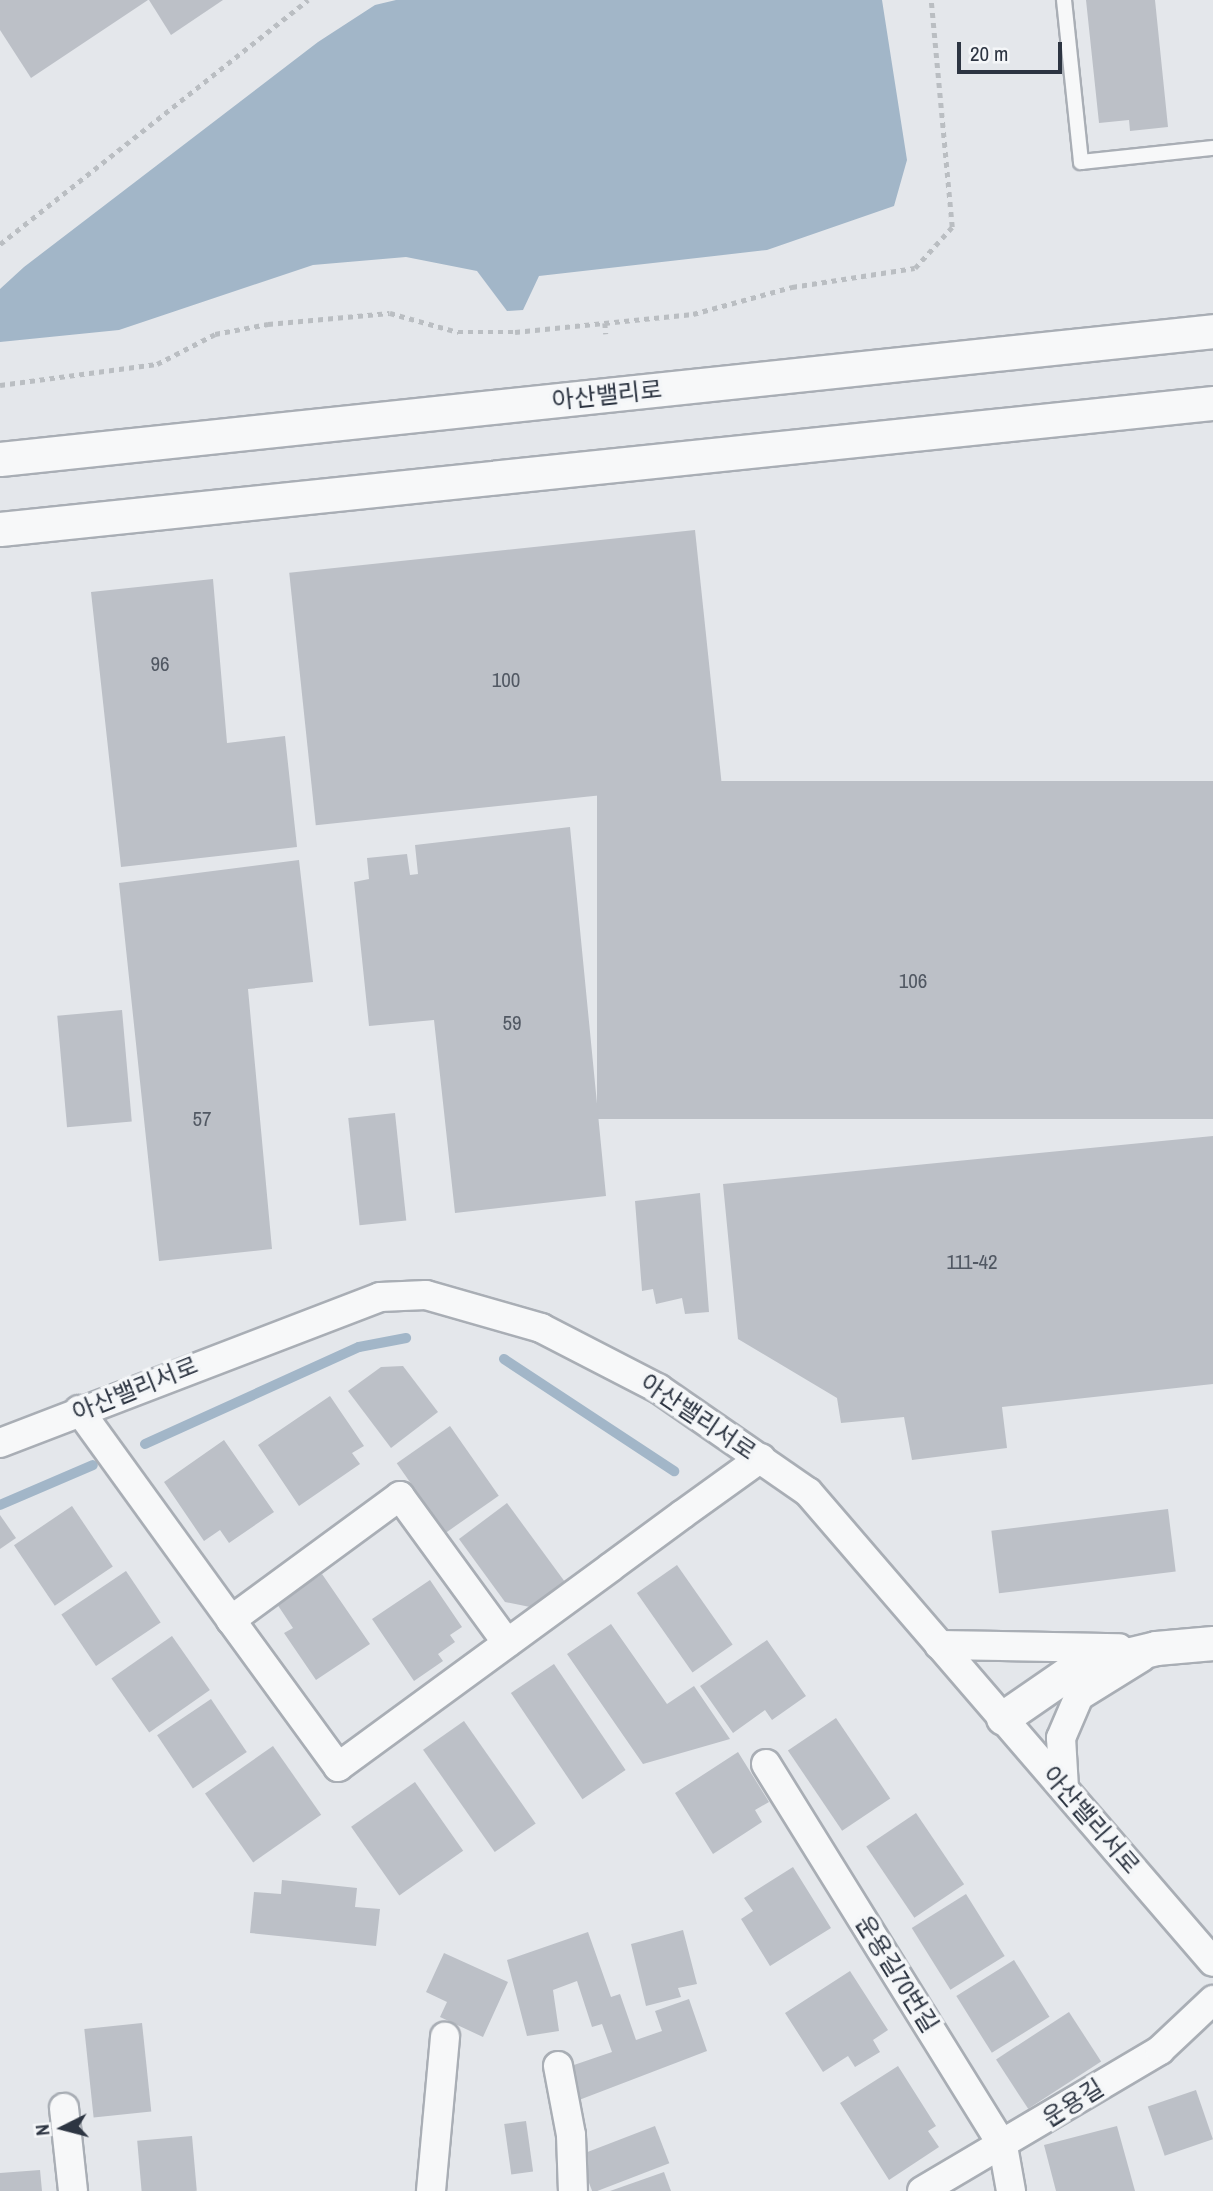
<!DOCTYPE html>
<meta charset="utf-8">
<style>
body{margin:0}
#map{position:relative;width:1213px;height:2191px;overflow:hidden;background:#e4e7eb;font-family:"Archivo Narrow","Noto Sans KR",sans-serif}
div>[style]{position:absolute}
.water>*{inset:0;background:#a2b6c8}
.stream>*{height:10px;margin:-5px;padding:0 5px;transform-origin:5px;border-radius:5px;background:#a2b6c8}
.building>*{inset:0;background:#bcc0c7;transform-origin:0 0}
.path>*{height:4.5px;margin-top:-2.25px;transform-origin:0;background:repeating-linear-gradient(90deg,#babec2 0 5px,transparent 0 10px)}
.roads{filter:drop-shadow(2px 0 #a9aeb5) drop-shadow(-2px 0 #a9aeb5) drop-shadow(0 2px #a9aeb5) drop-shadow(0 -2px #a9aeb5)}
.service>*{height:14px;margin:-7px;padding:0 7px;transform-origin:7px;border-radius:7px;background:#f7f8f9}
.minor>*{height:28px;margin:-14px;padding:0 14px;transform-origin:14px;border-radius:14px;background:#f7f8f9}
.tertiary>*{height:33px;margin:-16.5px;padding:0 16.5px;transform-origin:16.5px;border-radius:16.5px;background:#f7f8f9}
span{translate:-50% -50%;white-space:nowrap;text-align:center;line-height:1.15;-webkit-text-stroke:7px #f4f6f8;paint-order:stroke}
.number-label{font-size:21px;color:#515863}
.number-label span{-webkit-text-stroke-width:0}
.street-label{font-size:24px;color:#2d3542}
.north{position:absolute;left:28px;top:2093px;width:70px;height:70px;-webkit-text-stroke:5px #f4f6f8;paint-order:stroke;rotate:264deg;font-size:19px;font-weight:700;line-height:28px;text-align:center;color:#2d3542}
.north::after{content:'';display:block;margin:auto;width:24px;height:32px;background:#2d3542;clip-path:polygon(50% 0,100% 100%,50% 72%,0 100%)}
.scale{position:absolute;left:957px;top:42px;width:105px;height:32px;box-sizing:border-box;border:4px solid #2d3542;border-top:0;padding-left:9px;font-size:21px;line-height:24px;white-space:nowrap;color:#2d3542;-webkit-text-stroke:5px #f4f6f8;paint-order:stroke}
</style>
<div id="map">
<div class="water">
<i style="clip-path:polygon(396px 0,882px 0,907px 160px,894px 206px,767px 250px,539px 276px,523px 310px,507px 311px,477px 271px,406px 257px,313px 265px,119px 330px,0 342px,0 289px,24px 267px,318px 42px,375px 5px)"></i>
</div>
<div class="stream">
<i style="left:504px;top:1359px;width:204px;rotate:33.4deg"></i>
<i style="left:145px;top:1444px;width:235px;rotate:-24.4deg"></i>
<i style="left:359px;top:1347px;width:48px;rotate:-10.8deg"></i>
<i style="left:0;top:1505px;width:101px;rotate:-23.3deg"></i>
</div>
<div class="building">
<i style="clip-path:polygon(0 0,148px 0,31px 78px,0 30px)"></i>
<i style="clip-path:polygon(149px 0,223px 0,171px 35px)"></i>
<i style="clip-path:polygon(1086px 0,1155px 0,1168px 127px,1130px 131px,1129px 120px,1099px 123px)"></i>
<i style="left:695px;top:530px;width:254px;height:408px;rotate:84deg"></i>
<i style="clip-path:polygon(213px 579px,227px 743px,285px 736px,297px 847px,121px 867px,91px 592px)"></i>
<i style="left:1213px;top:781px;width:338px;height:616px;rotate:90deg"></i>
<i style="clip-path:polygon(570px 827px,606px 1196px,455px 1213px,434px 1020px,369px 1026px,354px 882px,369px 879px,367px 858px,407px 854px,410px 875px,418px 874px,415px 845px)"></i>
<i style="clip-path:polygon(299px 860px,313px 982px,248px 989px,272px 1249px,159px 1261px,119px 883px)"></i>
<i style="left:122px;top:1010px;width:112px;height:65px;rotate:85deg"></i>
<i style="left:395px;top:1113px;width:108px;height:47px;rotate:84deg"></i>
<i style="clip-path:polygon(1213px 1136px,1213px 1384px,1002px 1407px,1007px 1448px,912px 1460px,904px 1417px,841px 1423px,837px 1398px,738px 1339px,723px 1184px)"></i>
<i style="clip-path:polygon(700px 1193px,709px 1312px,685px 1314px,682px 1298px,656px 1304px,653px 1289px,642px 1291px,635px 1201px)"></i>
<i style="clip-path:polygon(403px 1366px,438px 1412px,391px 1448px,348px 1391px,381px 1367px)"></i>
<i style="clip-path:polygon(330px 1396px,364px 1446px,352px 1453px,360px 1464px,299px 1506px,258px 1445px)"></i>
<i style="left:450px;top:1426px;width:85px;height:65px;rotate:55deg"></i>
<i style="clip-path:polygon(224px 1440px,274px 1512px,229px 1543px,220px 1530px,204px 1541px,164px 1482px)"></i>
<i style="clip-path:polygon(507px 1503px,565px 1582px,530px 1607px,505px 1602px,459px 1539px)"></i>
<i style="left:72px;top:1506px;width:73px;height:70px;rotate:56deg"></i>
<i style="left:1168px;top:1509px;width:63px;height:178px;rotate:83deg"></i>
<i style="clip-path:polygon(0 1515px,16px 1538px,0 1549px)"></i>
<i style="left:677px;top:1565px;width:97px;height:49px;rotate:55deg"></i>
<i style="left:126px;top:1571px;width:62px;height:78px;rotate:56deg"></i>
<i style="clip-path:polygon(322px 1574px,370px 1644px,316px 1680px,284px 1633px,293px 1628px,277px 1604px)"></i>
<i style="clip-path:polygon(430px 1580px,462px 1627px,450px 1635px,455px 1642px,438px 1654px,443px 1661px,414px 1681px,372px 1619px)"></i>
<i style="clip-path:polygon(611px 1624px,667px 1704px,694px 1686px,730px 1739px,643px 1764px,567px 1654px)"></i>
<i style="left:172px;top:1636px;width:66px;height:74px;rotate:55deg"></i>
<i style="clip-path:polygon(767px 1640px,806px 1696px,772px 1720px,765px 1710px,733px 1733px,700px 1686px)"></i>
<i style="left:554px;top:1664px;width:128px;height:52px;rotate:56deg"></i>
<i style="left:211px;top:1699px;width:64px;height:65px;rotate:56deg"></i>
<i style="left:836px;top:1718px;width:97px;height:58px;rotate:56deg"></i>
<i style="left:464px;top:1721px;width:125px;height:50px;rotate:55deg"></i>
<i style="left:273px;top:1746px;width:84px;height:83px;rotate:55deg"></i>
<i style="clip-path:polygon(738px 1752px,769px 1802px,755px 1810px,762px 1822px,713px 1854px,675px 1793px)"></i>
<i style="left:415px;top:1782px;width:84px;height:78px;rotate:55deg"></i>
<i style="left:916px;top:1813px;width:86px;height:60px;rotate:56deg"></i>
<i style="clip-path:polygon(793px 1867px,831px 1928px,770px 1966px,741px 1919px,753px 1911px,744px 1898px)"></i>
<i style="clip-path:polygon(282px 1880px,357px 1888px,355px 1907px,380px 1909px,376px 1946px,250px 1933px,254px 1892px,281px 1894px)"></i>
<i style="left:966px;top:1894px;width:73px;height:64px;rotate:58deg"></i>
<i style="clip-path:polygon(683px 1930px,697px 1984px,678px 1988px,681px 1997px,646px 2006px,631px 1944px)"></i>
<i style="clip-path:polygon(588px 1932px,611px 1997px,620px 1994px,636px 2040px,662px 2031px,655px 2011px,689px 1999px,707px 2051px,579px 2100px,568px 2067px,612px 2052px,602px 2024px,592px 2027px,577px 1981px,553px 1990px,559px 2031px,527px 2036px,507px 1960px)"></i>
<i style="clip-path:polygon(444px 1953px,508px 1982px,483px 2037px,440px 2017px,447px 2002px,426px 1992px)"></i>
<i style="left:1014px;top:1960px;width:67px;height:68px;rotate:58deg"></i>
<i style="clip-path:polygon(850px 1971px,888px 2030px,873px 2040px,880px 2052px,855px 2067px,848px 2056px,823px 2072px,785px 2013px)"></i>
<i style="left:1069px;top:2012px;width:59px;height:87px;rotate:57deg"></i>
<i style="left:142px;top:2023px;width:89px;height:58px;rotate:84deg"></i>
<i style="clip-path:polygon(898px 2066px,936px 2126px,928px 2131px,939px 2147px,889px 2180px,840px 2103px)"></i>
<i style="left:1196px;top:2090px;width:52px;height:51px;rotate:71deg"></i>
<i style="left:526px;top:2121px;width:51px;height:22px;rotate:82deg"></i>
<i style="left:655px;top:2126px;width:40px;height:82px;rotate:69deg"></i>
<i style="clip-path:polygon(1117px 2126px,1135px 2191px,1056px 2191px,1044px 2145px)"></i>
<i style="left:192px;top:2136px;width:55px;height:55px;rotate:85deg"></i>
<i style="clip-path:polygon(40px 2170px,42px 2191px,0 2191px,0 2173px)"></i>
<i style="clip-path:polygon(664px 2172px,671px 2191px,610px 2191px)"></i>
</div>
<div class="path">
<i style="left:0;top:244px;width:393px;rotate:-38.4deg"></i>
<i style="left:605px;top:323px;width:11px;rotate:85deg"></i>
<i style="left:0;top:385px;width:158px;rotate:-7.6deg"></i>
<i style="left:157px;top:364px;width:65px;rotate:-27.3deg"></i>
<i style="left:215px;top:334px;width:54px;rotate:-10.7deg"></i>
<i style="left:268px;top:324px;width:122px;rotate:-5.2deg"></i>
<i style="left:390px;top:313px;width:71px;rotate:15.6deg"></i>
<i style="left:458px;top:332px;width:57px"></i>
<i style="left:515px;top:332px;width:179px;rotate:-5.8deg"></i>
<i style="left:693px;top:314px;width:103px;rotate:-15.3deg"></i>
<i style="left:792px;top:287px;width:124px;rotate:-8.8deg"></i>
<i style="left:915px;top:268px;width:55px;rotate:-47.9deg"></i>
<i style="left:952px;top:227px;width:228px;rotate:-95.3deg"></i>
</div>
<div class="roads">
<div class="service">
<i style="left:1064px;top:0;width:163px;rotate:84deg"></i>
<i style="left:1081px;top:162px;width:133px;rotate:-6.1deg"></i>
</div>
<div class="minor">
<i style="left:79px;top:1410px;width:259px;rotate:54.1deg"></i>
<i style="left:0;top:1443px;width:407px;rotate:-21deg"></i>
<i style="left:380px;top:1297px;width:46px;rotate:-2.5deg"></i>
<i style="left:426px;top:1295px;width:120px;rotate:16deg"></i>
<i style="left:541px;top:1328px;width:133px;rotate:27.3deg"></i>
<i style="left:659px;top:1389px;width:181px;rotate:34.7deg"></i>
<i style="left:808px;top:1492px;width:620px;rotate:49.25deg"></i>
<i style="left:507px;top:1643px;width:182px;rotate:-126.1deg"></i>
<i style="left:400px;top:1496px;width:210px;rotate:143.7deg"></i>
<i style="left:231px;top:1620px;width:182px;rotate:53.9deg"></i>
<i style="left:338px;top:1767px;width:338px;rotate:-36.2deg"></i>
<i style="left:611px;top:1567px;width:89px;rotate:-36.4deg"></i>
<i style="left:683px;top:1514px;width:96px;rotate:-35.7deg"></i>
<i style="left:939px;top:1645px;width:180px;rotate:1deg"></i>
<i style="left:766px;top:1764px;width:450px;rotate:58.2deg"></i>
<i style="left:1003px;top:2146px;width:46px;rotate:79.9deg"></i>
<i style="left:1064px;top:1788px;width:50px;rotate:-93.4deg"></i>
<i style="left:1061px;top:1738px;width:46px;rotate:-66.8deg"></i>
<i style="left:1079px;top:1696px;width:74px;rotate:-31.8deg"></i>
<i style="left:558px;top:2066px;width:70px;rotate:79.3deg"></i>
<i style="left:571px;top:2135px;width:56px;rotate:88deg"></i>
<i style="left:64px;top:2108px;width:83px;rotate:83.8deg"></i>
<i style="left:431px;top:2191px;width:155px;rotate:-84.8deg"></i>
<i style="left:922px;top:2191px;width:277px;rotate:-30.6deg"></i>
<i style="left:1160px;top:2050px;width:73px;rotate:-43.3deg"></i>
</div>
<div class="tertiary">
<i style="left:0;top:459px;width:1220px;rotate:-6.02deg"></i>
<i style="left:0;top:529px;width:1220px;rotate:-5.93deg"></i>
<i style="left:1003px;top:1718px;width:90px;rotate:-34.6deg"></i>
<i style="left:1077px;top:1667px;width:81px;rotate:-13.5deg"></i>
<i style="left:1156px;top:1648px;width:57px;rotate:-5deg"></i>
</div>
</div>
<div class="number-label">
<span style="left:160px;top:664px">96</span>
<span style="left:506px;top:680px">100</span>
<span style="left:913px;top:981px">106</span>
<span style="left:512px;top:1023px">59</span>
<span style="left:202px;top:1119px">57</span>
<span style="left:972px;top:1262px">111-42</span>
</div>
<div class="street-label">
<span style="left:607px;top:395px;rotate:-6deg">아산밸리로</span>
<span style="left:135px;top:1389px;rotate:-22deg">아산밸리서로</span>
<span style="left:698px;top:1417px;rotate:34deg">아산밸리서로</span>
<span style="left:1091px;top:1820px;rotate:49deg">아산밸리서로</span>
<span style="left:897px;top:1974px;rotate:58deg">운용길70번길</span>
<span style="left:1073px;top:2103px;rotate:-32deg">운용길</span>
</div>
<div class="north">N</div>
<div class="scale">20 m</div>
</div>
